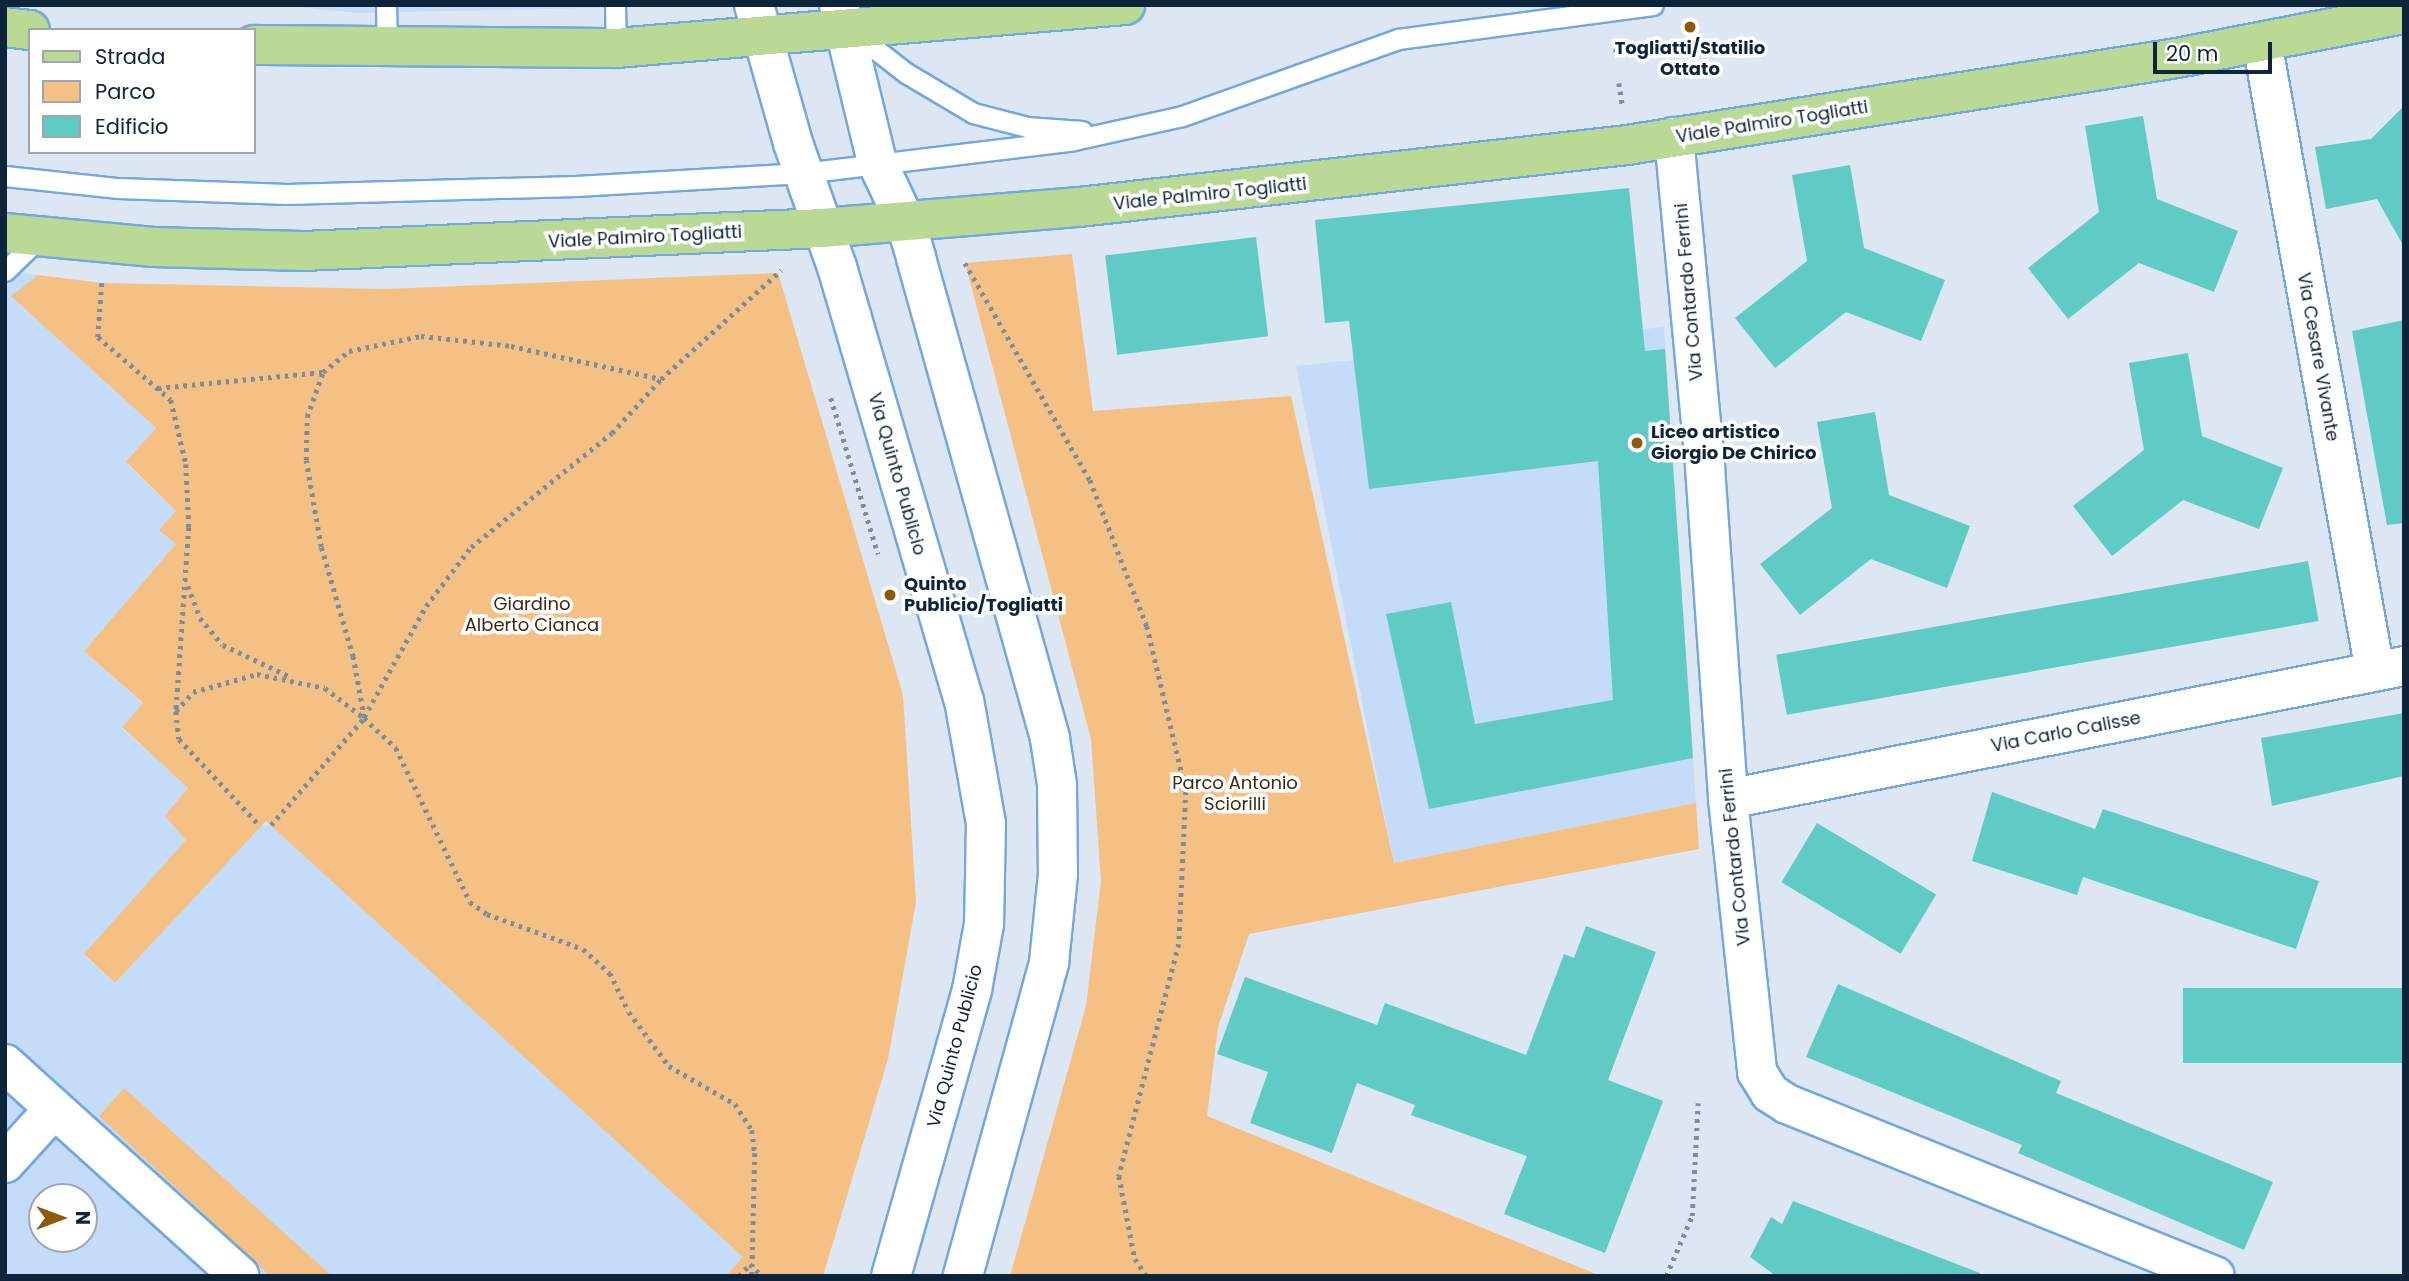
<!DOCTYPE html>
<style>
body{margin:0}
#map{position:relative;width:2409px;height:1281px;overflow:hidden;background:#dce7f3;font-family:Poppins,sans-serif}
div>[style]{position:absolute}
.built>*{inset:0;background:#c4dcf7}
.green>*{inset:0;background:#f4c084}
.building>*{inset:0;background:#5fcbc4;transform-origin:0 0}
.path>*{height:4.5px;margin-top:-2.25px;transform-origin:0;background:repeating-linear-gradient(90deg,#7d8d9e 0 3.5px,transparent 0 8.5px)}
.roads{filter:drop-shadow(2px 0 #70a8e1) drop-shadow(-2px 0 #70a8e1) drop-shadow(0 2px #70a8e1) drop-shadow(0 -2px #70a8e1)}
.lane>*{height:19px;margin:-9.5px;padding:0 9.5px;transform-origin:9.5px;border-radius:9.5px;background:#fff}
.street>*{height:38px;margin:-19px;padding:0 19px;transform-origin:19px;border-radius:19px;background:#fff}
.secondary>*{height:38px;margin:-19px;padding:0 19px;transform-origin:19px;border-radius:19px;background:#fff}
.primary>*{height:38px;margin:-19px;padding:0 19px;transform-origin:19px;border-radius:19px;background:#bad994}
.dots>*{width:19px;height:19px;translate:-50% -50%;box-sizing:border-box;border:4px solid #fff;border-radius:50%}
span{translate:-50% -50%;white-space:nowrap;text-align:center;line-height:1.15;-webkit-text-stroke:7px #fff;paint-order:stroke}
.poi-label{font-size:18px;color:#0d243a;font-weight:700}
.left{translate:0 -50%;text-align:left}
.street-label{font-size:18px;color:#0d243a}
.park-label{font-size:18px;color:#3f290e}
.frame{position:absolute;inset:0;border:7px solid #0d243a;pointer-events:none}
.legend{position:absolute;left:28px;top:28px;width:228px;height:126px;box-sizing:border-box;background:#fff;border:2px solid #9ea7b0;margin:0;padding:9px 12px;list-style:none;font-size:21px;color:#0d243a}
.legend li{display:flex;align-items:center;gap:14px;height:35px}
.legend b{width:35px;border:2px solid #9ea7b0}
.north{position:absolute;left:28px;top:1183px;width:70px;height:70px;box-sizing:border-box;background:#fff;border:2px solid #9ea7b0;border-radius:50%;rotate:90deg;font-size:19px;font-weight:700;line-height:28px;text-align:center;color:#0d243a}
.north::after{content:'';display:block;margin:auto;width:24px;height:32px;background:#8e5a0a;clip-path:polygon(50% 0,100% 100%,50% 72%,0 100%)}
.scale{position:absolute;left:2153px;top:42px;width:119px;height:32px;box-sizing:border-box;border:4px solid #0d243a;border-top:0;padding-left:9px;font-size:21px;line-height:24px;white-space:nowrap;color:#0d243a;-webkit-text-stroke:5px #fff;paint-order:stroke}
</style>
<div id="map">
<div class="built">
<i style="clip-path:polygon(278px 5px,632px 5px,632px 7px,358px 13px)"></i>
<i style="clip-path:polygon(evenodd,5px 271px,38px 275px,12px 296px,156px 428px,126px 463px,176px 511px,176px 544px,84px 651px,143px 704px,122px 728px,189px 788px,187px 840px,84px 955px,115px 983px,260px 826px,271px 825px,744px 1257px,726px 1276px,5px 1276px,5px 271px,42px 1197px,84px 1197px,84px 1239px,42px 1239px,42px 1197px)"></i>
<i style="clip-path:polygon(1664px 327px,1696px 803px,1394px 863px,1296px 366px)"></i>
</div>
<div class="green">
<i style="clip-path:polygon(1072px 254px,1093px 411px,1291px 396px,1394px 863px,1696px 803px,1699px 849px,1249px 934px,1218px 1027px,1207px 1116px,1601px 1276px,1010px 1276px,1086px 1006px,1101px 881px,1091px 739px,965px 263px)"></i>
<i style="clip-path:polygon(778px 273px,903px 695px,916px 902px,888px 1059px,823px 1276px,726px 1276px,743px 1257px,266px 821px,115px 983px,84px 954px,186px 840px,165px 816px,188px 788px,122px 727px,143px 703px,84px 651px,176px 544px,159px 530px,176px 511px,126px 462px,156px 428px,11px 296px,38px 275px,102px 283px,385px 289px)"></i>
<i style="clip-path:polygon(124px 1088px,332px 1276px,270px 1276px,99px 1116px)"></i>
</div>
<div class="building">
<i style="clip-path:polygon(2404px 106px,2404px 247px,2377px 199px,2326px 209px,2315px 147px,2371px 139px)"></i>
<i style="clip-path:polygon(2143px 116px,2157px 199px,2238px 231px,2214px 292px,2139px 263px,2068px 319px,2028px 268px,2099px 212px,2085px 126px)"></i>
<i style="clip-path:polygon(1850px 165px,1864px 248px,1945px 280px,1921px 341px,1846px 312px,1775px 368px,1735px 318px,1807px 261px,1792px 175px)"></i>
<i style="clip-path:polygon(1629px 188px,1645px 351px,1665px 349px,1693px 758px,1429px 809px,1386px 614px,1451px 602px,1475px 724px,1613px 700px,1598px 461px,1369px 489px,1349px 321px,1325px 323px,1315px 220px)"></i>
<i style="left:1256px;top:237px;width:100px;height:152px;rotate:83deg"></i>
<i style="clip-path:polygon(2404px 320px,2404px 523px,2387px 525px,2352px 331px)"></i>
<i style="clip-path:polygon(2188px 353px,2202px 436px,2283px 468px,2259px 529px,2183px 500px,2112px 556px,2073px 506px,2144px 450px,2129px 363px)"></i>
<i style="clip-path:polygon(1875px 412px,1889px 495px,1970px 526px,1947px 588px,1871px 559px,1800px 615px,1760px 564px,1832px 508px,1817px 422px)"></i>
<i style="left:2308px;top:561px;width:61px;height:540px;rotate:80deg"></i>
<i style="clip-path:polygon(2404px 713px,2404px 776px,2272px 806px,2261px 738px)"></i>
<i style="clip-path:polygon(1992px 792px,2095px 829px,2103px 809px,2319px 881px,2296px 949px,2083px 877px,2077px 895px,1972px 861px)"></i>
<i style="left:1817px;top:823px;width:139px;height:69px;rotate:31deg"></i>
<i style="clip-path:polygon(1586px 926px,1656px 952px,1608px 1080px,1663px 1101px,1605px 1253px,1504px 1214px,1527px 1156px,1411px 1115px,1415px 1105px,1357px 1083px,1332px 1153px,1250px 1123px,1268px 1072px,1217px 1054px,1245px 977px,1377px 1025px,1385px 1003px,1526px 1055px,1564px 954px,1574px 958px)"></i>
<i style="clip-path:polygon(1838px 984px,2061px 1081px,2056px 1093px,2273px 1182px,2244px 1250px,2018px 1153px,2022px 1145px,1806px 1057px)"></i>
<i style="left:2404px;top:988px;width:75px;height:221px;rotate:90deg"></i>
<i style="clip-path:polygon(1793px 1201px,1980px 1273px,1979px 1276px,1776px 1276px,1750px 1257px,1771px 1217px,1782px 1224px)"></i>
</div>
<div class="path">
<i style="left:1615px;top:40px;width:16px;rotate:83deg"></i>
<i style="left:1619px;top:83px;width:24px;rotate:81deg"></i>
<i style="left:965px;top:263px;width:250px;rotate:60.1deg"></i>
<i style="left:1090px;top:480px;width:157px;rotate:68.7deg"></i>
<i style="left:1147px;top:626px;width:170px;rotate:76.7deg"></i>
<i style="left:1186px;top:791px;width:153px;rotate:92.6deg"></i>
<i style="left:1179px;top:944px;width:240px;rotate:104.5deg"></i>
<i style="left:1119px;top:1176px;width:85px;rotate:79.1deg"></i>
<i style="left:1135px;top:1259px;width:21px;rotate:55deg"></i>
<i style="left:102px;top:283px;width:54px;rotate:94.2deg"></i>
<i style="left:98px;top:337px;width:96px;rotate:40.8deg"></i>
<i style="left:171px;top:400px;width:66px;rotate:76.8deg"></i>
<i style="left:186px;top:464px;width:63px;rotate:87.3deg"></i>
<i style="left:189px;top:527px;width:184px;rotate:94deg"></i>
<i style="left:176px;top:711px;width:28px;rotate:84deg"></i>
<i style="left:179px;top:739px;width:119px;rotate:47deg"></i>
<i style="left:158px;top:388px;width:166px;rotate:-5.5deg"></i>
<i style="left:831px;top:398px;width:163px;rotate:73.2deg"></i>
<i style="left:188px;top:586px;width:34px;rotate:69deg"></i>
<i style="left:200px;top:618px;width:35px;rotate:50deg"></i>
<i style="left:223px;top:645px;width:75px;rotate:25.2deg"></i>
<i style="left:176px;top:711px;width:25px;rotate:-48deg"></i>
<i style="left:193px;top:692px;width:66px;rotate:-15.7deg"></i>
<i style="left:257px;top:674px;width:69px;rotate:11.6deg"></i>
<i style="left:325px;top:688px;width:49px;rotate:37.6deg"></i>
<i style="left:364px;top:718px;width:62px;rotate:-100.2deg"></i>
<i style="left:353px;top:657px;width:115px;rotate:-106.2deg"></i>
<i style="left:321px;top:547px;width:88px;rotate:-99.8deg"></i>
<i style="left:306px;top:460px;width:43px;rotate:-88.7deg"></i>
<i style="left:307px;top:417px;width:48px;rotate:-70.4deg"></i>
<i style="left:323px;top:372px;width:33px;rotate:-39deg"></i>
<i style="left:349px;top:351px;width:74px;rotate:-11.8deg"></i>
<i style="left:421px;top:336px;width:91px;rotate:6.3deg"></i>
<i style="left:511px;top:346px;width:154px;rotate:12.4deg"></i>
<i style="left:364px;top:717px;width:127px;rotate:-60.8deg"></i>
<i style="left:426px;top:606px;width:74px;rotate:-52.7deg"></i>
<i style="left:471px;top:547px;width:181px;rotate:-39deg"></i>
<i style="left:612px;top:433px;width:73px;rotate:-47.8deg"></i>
<i style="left:661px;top:379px;width:162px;rotate:-42.2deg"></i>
<i style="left:271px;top:825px;width:142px;rotate:-49deg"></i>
<i style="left:364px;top:718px;width:44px;rotate:43.2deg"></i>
<i style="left:396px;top:748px;width:171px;rotate:64.3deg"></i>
<i style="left:470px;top:902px;width:21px;rotate:35deg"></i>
<i style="left:487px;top:914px;width:102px;rotate:20deg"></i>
<i style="left:583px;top:949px;width:36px;rotate:42deg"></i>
<i style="left:610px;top:973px;width:43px;rotate:64deg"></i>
<i style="left:629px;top:1012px;width:67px;rotate:53.5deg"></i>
<i style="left:669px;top:1066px;width:76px;rotate:29.9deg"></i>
<i style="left:735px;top:1104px;width:31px;rotate:57deg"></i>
<i style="left:752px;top:1130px;width:23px;rotate:83deg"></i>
<i style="left:755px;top:1153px;width:123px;rotate:91.4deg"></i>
<i style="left:739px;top:1276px;width:16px;rotate:-47deg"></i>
<i style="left:750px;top:1264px;width:17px;rotate:45deg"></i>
<i style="left:1666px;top:1276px;width:65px;rotate:-66.6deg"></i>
<i style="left:1692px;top:1216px;width:113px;rotate:-87deg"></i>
</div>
<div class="roads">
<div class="lane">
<i style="left:386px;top:5px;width:43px;rotate:88.7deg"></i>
<i style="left:615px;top:5px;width:43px;rotate:88.7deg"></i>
<i style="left:852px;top:31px;width:68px;rotate:37.9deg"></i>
<i style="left:906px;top:73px;width:78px;rotate:30.8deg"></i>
<i style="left:973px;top:113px;width:56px;rotate:14.5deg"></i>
<i style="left:1027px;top:127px;width:55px;rotate:4.2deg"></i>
<i style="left:5px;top:176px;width:114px;rotate:6.1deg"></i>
<i style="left:118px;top:188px;width:169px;rotate:2deg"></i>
<i style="left:287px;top:194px;width:289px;rotate:-1.6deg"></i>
<i style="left:576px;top:186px;width:227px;rotate:-3.3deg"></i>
<i style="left:803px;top:173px;width:273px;rotate:-6.9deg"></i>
<i style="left:1074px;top:140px;width:111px;rotate:-12.5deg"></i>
<i style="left:1182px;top:116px;width:229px;rotate:-19.6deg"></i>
<i style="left:1398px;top:39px;width:257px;rotate:-7.6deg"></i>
<i style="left:5px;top:271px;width:49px;rotate:-44.2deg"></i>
</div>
<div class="street">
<i style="left:2262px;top:42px;width:639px;rotate:79.82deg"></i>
<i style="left:1674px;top:137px;width:331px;rotate:84.6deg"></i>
<i style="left:1705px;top:467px;width:333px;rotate:86deg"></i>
<i style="left:1728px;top:799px;width:275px;rotate:83.9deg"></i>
<i style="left:1757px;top:1072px;width:25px;rotate:58deg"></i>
<i style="left:1770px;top:1093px;width:20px;rotate:33deg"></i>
<i style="left:1787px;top:1104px;width:461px;rotate:21.9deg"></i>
<i style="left:1728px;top:799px;width:689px;rotate:-11.13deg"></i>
<i style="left:5px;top:1064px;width:316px;rotate:42.1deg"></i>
<i style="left:5px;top:1163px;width:73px;rotate:-47.8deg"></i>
</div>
<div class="secondary">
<i style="left:754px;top:5px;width:143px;rotate:74.2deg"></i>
<i style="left:793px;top:143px;width:132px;rotate:70.5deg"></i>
<i style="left:837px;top:267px;width:451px;rotate:73.7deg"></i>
<i style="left:964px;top:700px;width:125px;rotate:79.9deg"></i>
<i style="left:986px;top:823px;width:101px;rotate:91.1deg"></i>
<i style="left:984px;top:924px;width:67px;rotate:100.3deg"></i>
<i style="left:972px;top:990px;width:297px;rotate:105.8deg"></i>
<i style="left:839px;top:5px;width:162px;rotate:76.4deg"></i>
<i style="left:877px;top:162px;width:65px;rotate:64.6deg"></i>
<i style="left:905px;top:221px;width:39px;rotate:73deg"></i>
<i style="left:916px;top:258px;width:499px;rotate:74.4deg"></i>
<i style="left:1050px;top:739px;width:47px;rotate:81.3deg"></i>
<i style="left:1057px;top:785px;width:89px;rotate:89.4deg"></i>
<i style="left:1058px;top:874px;width:89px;rotate:95.8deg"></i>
<i style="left:1049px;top:963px;width:325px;rotate:105.4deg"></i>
</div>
<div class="primary">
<i style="left:5px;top:27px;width:25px;rotate:7deg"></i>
<i style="left:254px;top:45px;width:362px;rotate:0.5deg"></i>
<i style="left:616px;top:48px;width:511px;rotate:-4.83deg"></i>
<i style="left:5px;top:233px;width:149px;rotate:5.4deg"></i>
<i style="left:153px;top:247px;width:150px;rotate:1.5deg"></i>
<i style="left:303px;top:251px;width:521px;rotate:-2.53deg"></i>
<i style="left:823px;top:228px;width:257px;rotate:-4.7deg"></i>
<i style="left:1079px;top:207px;width:551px;rotate:-6.45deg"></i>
<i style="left:1627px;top:145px;width:557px;rotate:-8.99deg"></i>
<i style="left:2177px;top:58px;width:231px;rotate:-11deg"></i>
</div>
</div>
<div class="dots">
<i style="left:1690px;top:27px;background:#8e5a0a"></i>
<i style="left:1637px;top:443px;background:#8e5a0a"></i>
<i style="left:890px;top:595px;background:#8e5a0a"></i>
</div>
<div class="poi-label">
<span style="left:1690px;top:59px">Togliatti/Statilio<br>Ottato</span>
<span class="left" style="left:1651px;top:443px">Liceo artistico<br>Giorgio De Chirico</span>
<span class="left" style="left:904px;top:595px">Quinto<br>Publicio/Togliatti</span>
</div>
<div class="street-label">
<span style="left:1772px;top:122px;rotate:-9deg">Viale Palmiro Togliatti</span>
<span style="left:1210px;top:194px;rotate:-6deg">Viale Palmiro Togliatti</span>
<span style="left:645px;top:237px;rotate:-3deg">Viale Palmiro Togliatti</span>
<span style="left:1689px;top:292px;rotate:-95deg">Via Contardo Ferrini</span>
<span style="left:2318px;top:357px;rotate:80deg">Via Cesare Vivante</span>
<span style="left:897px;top:474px;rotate:74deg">Via Quinto Publicio</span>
<span style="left:2066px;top:732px;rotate:-11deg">Via Carlo Calisse</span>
<span style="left:1735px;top:857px;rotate:-96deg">Via Contardo Ferrini</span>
<span style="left:955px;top:1046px;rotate:-75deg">Via Quinto Publicio</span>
</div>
<div class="park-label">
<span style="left:532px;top:615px">Giardino<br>Alberto Cianca</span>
<span style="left:1235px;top:794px">Parco Antonio<br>Sciorilli</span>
</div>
<div class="frame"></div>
<ul class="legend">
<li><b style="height:9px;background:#bad994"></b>Strada</li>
<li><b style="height:19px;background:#f4c084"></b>Parco</li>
<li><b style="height:19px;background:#5fcbc4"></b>Edificio</li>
</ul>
<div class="north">N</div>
<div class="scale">20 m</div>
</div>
